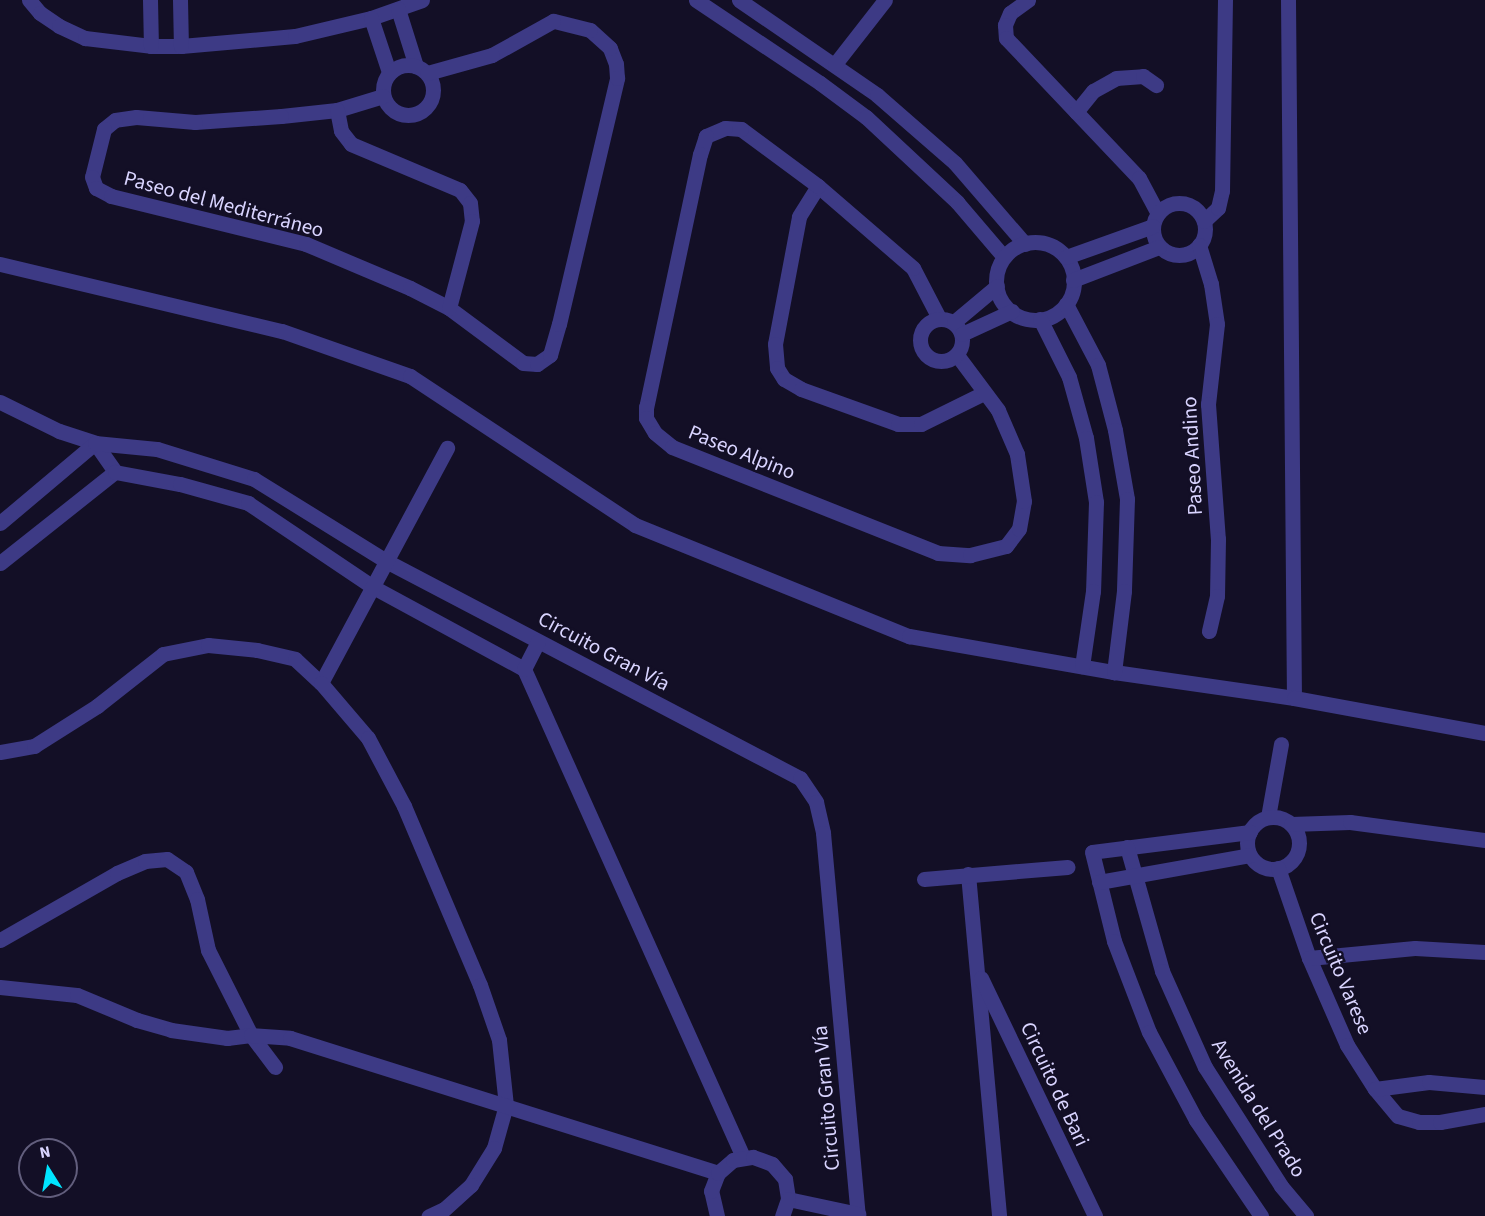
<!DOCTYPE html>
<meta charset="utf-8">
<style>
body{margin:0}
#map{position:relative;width:1485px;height:1216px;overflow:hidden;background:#130f26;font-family:"Source Sans 3",sans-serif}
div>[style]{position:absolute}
.minor>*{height:15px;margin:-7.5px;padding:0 7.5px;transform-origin:7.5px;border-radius:7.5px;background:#3d3a85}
.minor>.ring{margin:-7.5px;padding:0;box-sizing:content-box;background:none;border:15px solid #3d3a85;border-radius:50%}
span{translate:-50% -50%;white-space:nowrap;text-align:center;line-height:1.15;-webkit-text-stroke:5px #130f26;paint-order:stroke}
.street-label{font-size:21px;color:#d9d4ff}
.north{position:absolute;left:18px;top:1138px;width:60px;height:60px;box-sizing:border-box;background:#130f26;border:2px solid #625e7d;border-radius:50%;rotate:349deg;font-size:16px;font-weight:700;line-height:24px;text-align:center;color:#d9d4ff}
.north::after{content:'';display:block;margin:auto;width:21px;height:27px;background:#00e5ff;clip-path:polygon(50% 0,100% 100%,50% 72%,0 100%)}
</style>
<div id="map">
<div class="minor">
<i style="left:29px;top:0;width:17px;rotate:50deg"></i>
<i style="left:40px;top:13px;width:23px;rotate:34deg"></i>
<i style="left:59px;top:26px;width:29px;rotate:25deg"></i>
<i style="left:85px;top:38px;width:66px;rotate:6.9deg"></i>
<i style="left:151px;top:46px;width:30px"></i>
<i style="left:181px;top:46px;width:114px;rotate:-5deg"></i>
<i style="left:295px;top:36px;width:78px;rotate:-13.3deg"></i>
<i style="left:371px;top:18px;width:54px;rotate:-19.4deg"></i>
<i style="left:150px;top:0;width:46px;rotate:88.8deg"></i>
<i style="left:180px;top:0;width:46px;rotate:88.8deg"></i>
<i style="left:696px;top:0;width:149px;rotate:33.8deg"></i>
<i style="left:820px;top:83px;width:57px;rotate:36.5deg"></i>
<i style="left:866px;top:117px;width:125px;rotate:43deg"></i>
<i style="left:957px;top:202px;width:72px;rotate:49.5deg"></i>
<i style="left:739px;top:0;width:168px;rotate:34.5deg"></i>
<i style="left:877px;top:95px;width:103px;rotate:41.1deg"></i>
<i style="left:955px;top:163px;width:107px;rotate:49.2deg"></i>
<i style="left:1028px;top:0;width:22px;rotate:144deg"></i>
<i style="left:1010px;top:13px;width:13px;rotate:113deg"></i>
<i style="left:1005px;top:25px;width:13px;rotate:86deg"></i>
<i style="left:1006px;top:38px;width:193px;rotate:46.5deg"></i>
<i style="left:1139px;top:178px;width:40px;rotate:62deg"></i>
<i style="left:1288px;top:0;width:698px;rotate:89.51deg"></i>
<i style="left:398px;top:9px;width:60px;rotate:72.5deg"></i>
<i style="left:371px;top:18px;width:57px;rotate:71.6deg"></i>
<i style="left:835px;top:64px;width:81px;rotate:-52deg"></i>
<i class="ring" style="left:383px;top:65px;width:35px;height:35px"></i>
<i style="left:383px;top:96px;width:48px;rotate:163.1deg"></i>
<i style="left:337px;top:110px;width:56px;rotate:173.9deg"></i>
<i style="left:281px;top:116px;width:86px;rotate:176deg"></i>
<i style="left:195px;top:122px;width:59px;rotate:-175.2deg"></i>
<i style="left:136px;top:117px;width:21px;rotate:172deg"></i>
<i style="left:115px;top:120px;width:14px;rotate:141deg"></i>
<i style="left:104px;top:129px;width:49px;rotate:104deg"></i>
<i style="left:92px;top:177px;width:12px;rotate:70deg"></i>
<i style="left:96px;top:188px;width:17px;rotate:28deg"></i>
<i style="left:111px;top:196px;width:201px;rotate:13.8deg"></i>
<i style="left:306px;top:244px;width:113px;rotate:22.9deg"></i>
<i style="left:410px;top:288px;width:44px;rotate:27.1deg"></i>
<i style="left:449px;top:308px;width:92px;rotate:36.6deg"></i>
<i style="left:523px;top:363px;width:14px;rotate:4deg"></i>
<i style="left:537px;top:364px;width:16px;rotate:-35deg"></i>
<i style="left:550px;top:355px;width:32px;rotate:-74deg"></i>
<i style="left:559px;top:324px;width:253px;rotate:-76.7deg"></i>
<i style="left:617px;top:78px;width:14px;rotate:-94deg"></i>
<i style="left:616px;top:64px;width:17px;rotate:-111deg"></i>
<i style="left:610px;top:48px;width:27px;rotate:-138deg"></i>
<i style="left:590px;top:30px;width:38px;rotate:-166deg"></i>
<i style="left:553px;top:21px;width:70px;rotate:150.9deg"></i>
<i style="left:492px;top:55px;width:67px;rotate:164.5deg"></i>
<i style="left:337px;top:110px;width:21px;rotate:79deg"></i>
<i style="left:341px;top:131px;width:16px;rotate:52deg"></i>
<i style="left:351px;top:144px;width:118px;rotate:22.9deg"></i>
<i style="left:460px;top:190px;width:16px;rotate:52deg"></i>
<i style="left:470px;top:203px;width:18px;rotate:84deg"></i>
<i style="left:472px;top:221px;width:90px;rotate:104.8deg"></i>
<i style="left:1076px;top:112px;width:27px;rotate:-51deg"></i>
<i style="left:1093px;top:91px;width:26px;rotate:-29deg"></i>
<i style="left:1116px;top:78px;width:27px;rotate:-4deg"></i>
<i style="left:1143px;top:76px;width:16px;rotate:35deg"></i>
<i style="left:818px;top:186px;width:36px;rotate:122deg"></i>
<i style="left:799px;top:217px;width:129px;rotate:100.7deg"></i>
<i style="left:775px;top:344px;width:24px;rotate:85deg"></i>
<i style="left:777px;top:368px;width:13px;rotate:58deg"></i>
<i style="left:784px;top:379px;width:20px;rotate:30deg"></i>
<i style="left:801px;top:389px;width:103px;rotate:19.8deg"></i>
<i style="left:898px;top:424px;width:23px"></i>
<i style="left:921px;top:424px;width:70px;rotate:-26.2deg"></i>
<i class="ring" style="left:1153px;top:203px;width:37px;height:37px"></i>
<i style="left:1204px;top:221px;width:19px;rotate:-43deg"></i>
<i style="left:1218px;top:208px;width:17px;rotate:-77deg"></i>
<i style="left:1222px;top:191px;width:191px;rotate:-89.1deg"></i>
<i class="ring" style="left:996px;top:242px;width:63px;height:63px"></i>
<i style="left:1199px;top:245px;width:41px;rotate:72.9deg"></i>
<i style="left:1211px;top:284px;width:40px;rotate:81.5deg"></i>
<i style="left:1217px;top:324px;width:81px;rotate:96.4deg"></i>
<i style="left:1208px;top:404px;width:135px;rotate:85.8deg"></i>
<i style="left:1218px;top:539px;width:57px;rotate:91deg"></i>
<i style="left:1217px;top:596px;width:36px;rotate:103deg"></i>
<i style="left:1066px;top:257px;width:92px;rotate:-19.6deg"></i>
<i style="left:0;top:264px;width:290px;rotate:13.4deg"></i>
<i style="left:282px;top:331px;width:136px;rotate:19.4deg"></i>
<i style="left:410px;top:376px;width:270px;rotate:33.5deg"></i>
<i style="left:635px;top:525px;width:296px;rotate:22.1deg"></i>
<i style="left:909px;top:636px;width:208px;rotate:10deg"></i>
<i style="left:1114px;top:672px;width:182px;rotate:8.2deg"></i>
<i style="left:1294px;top:698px;width:194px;rotate:10.4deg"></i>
<i style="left:1073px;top:280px;width:92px;rotate:-21deg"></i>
<i style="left:1066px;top:304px;width:69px;rotate:62.3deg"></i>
<i style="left:1098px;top:365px;width:67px;rotate:75.3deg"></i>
<i style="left:1115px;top:430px;width:70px;rotate:80.1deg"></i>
<i style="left:1127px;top:499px;width:92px;rotate:91.9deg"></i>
<i style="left:1124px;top:591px;width:82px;rotate:97deg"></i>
<i style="left:939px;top:318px;width:56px;rotate:-117.5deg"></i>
<i style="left:913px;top:268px;width:125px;rotate:-139.2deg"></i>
<i style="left:818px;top:186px;width:96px;rotate:-143.5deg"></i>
<i style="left:741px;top:129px;width:16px;rotate:-176deg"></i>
<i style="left:725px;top:128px;width:21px;rotate:157deg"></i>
<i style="left:706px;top:136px;width:19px;rotate:108deg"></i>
<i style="left:700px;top:154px;width:259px;rotate:102deg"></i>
<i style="left:646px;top:407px;width:11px;rotate:90deg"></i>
<i style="left:646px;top:418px;width:17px;rotate:59deg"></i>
<i style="left:655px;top:433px;width:22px;rotate:39deg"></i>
<i style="left:672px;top:447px;width:286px;rotate:21.7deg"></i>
<i style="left:938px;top:553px;width:32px;rotate:4deg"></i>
<i style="left:970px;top:555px;width:37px;rotate:-14deg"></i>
<i style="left:1006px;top:546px;width:21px;rotate:-53deg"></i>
<i style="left:1019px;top:529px;width:28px;rotate:-80deg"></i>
<i style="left:1024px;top:501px;width:48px;rotate:-98.5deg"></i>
<i style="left:1017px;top:454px;width:48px;rotate:-113.4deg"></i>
<i style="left:998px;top:410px;width:69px;rotate:-126.7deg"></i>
<i class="ring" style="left:920px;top:319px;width:27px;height:27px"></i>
<i style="left:1040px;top:319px;width:65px;rotate:63.4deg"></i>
<i style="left:1069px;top:377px;width:63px;rotate:74.4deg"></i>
<i style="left:1086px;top:438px;width:65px;rotate:81.1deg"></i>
<i style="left:1096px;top:502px;width:89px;rotate:91.9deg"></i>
<i style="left:1093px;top:591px;width:76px;rotate:98.3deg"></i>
<i style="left:954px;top:322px;width:56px;rotate:-39.9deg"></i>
<i style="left:962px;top:334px;width:55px;rotate:-24.7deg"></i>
<i style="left:0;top:402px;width:66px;rotate:26.2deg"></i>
<i style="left:59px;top:431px;width:38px;rotate:18deg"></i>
<i style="left:95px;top:443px;width:35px;rotate:55deg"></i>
<i style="left:0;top:523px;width:124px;rotate:-40.1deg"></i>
<i style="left:95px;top:443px;width:62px;rotate:5.5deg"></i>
<i style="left:157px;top:449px;width:102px;rotate:17.2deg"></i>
<i style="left:254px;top:479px;width:158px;rotate:31.8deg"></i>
<i style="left:388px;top:562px;width:465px;rotate:27.7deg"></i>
<i style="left:800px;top:778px;width:29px;rotate:56deg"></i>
<i style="left:816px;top:802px;width:32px;rotate:77deg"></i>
<i style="left:823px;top:833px;width:385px;rotate:84.8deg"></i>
<i style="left:0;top:563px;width:147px;rotate:-38.4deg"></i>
<i style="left:115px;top:472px;width:66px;rotate:10.5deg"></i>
<i style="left:180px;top:484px;width:71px;rotate:15.6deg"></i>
<i style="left:248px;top:503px;width:151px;rotate:33.9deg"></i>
<i style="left:373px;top:587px;width:172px;rotate:28.5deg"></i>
<i style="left:524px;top:669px;width:535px;rotate:65.83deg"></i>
<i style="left:524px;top:669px;width:31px;rotate:-63deg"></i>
<i style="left:321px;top:683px;width:267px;rotate:-61.8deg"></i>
<i style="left:0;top:752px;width:35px;rotate:-10deg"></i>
<i style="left:34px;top:746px;width:75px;rotate:-32.4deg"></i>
<i style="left:97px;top:706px;width:84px;rotate:-38.2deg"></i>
<i style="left:163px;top:654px;width:46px;rotate:-11.3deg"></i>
<i style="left:208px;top:645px;width:49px;rotate:5.8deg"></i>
<i style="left:257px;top:650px;width:39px;rotate:13deg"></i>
<i style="left:295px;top:659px;width:35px;rotate:43deg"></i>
<i style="left:321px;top:683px;width:72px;rotate:49.5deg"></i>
<i style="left:368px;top:738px;width:77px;rotate:62.1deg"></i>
<i style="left:404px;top:806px;width:194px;rotate:67deg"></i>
<i style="left:480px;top:985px;width:58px;rotate:70.9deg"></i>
<i style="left:499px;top:1040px;width:65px;rotate:83.9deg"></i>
<i style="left:506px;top:1105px;width:45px;rotate:105.6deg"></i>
<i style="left:494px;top:1148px;width:44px;rotate:121.9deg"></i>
<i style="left:471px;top:1185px;width:36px;rotate:138deg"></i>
<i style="left:444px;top:1209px;width:17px;rotate:155deg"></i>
<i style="left:1268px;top:817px;width:74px;rotate:-79.9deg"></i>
<i class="ring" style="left:1247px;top:817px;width:37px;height:37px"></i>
<i style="left:1291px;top:824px;width:59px;rotate:-1.9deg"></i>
<i style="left:1350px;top:822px;width:136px;rotate:7.6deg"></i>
<i style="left:1250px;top:832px;width:159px;rotate:172.8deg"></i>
<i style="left:1092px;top:852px;width:92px;rotate:76.1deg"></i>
<i style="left:1114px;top:941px;width:97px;rotate:69deg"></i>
<i style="left:1149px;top:1032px;width:100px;rotate:61.9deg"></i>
<i style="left:1196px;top:1120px;width:116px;rotate:55.9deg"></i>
<i style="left:1127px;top:847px;width:129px;rotate:74.2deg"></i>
<i style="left:1162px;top:971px;width:105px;rotate:65.9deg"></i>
<i style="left:1205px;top:1067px;width:141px;rotate:57.4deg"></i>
<i style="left:1281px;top:1186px;width:39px;rotate:50deg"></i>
<i style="left:1278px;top:868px;width:95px;rotate:71deg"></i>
<i style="left:1309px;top:958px;width:95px;rotate:66.4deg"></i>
<i style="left:1347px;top:1045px;width:52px;rotate:57.5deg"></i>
<i style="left:1375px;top:1089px;width:35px;rotate:50deg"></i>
<i style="left:1398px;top:1116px;width:22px;rotate:16deg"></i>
<i style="left:1419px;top:1122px;width:21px"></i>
<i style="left:1440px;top:1122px;width:46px;rotate:-10.1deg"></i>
<i style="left:968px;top:874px;width:343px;rotate:84.8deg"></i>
<i style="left:924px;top:879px;width:144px;rotate:-4.8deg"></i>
<i style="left:1099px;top:882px;width:153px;rotate:-10.1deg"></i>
<i style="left:0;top:940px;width:135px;rotate:-29.8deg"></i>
<i style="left:117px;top:873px;width:30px;rotate:-23deg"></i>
<i style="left:145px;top:861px;width:22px;rotate:-5deg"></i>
<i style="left:167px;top:859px;width:23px;rotate:34deg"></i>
<i style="left:186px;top:872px;width:29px;rotate:68deg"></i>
<i style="left:197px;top:899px;width:52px;rotate:77.8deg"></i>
<i style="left:208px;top:950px;width:95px;rotate:63.2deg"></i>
<i style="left:251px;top:1035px;width:40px;rotate:53deg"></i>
<i style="left:1309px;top:958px;width:106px;rotate:-5.4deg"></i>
<i style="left:1415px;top:948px;width:70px;rotate:3.3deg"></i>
<i style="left:981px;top:978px;width:264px;rotate:64.4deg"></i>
<i style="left:0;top:987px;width:77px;rotate:5.9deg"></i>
<i style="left:77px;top:995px;width:65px;rotate:22.6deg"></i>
<i style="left:137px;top:1020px;width:35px;rotate:16deg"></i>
<i style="left:171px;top:1030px;width:57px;rotate:8.1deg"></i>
<i style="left:227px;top:1038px;width:24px;rotate:-7deg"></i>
<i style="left:251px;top:1035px;width:39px;rotate:4deg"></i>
<i style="left:290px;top:1038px;width:449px;rotate:17.5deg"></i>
<i style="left:1375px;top:1089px;width:54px;rotate:-7.4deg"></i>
<i style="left:1429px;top:1082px;width:56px;rotate:5.1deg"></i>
<i style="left:788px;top:1199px;width:72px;rotate:12.1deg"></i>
<i style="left:717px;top:1216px;width:26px;rotate:-103deg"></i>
<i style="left:711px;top:1191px;width:19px;rotate:-69deg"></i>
<i style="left:718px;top:1173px;width:20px;rotate:-41deg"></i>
<i style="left:733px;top:1160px;width:20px;rotate:-9deg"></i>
<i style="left:753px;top:1157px;width:20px;rotate:20deg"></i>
<i style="left:772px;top:1164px;width:20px;rotate:49deg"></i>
<i style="left:785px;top:1179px;width:20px;rotate:81deg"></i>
<i style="left:788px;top:1199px;width:18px;rotate:109deg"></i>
</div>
<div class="street-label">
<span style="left:224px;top:204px;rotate:15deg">Paseo del Mediterráneo</span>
<span style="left:742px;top:452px;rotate:22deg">Paseo Alpino</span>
<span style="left:1192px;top:456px;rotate:-93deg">Paseo Andino</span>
<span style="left:604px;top:651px;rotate:28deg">Circuito Gran Vía</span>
<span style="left:1341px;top:973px;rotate:67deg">Circuito Varese</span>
<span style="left:1055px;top:1084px;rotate:65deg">Circuito de Bari</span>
<span style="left:826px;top:1098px;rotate:-95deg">Circuito Gran Vía</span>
<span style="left:1259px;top:1108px;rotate:58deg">Avenida del Prado</span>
</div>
<div class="north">N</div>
</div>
